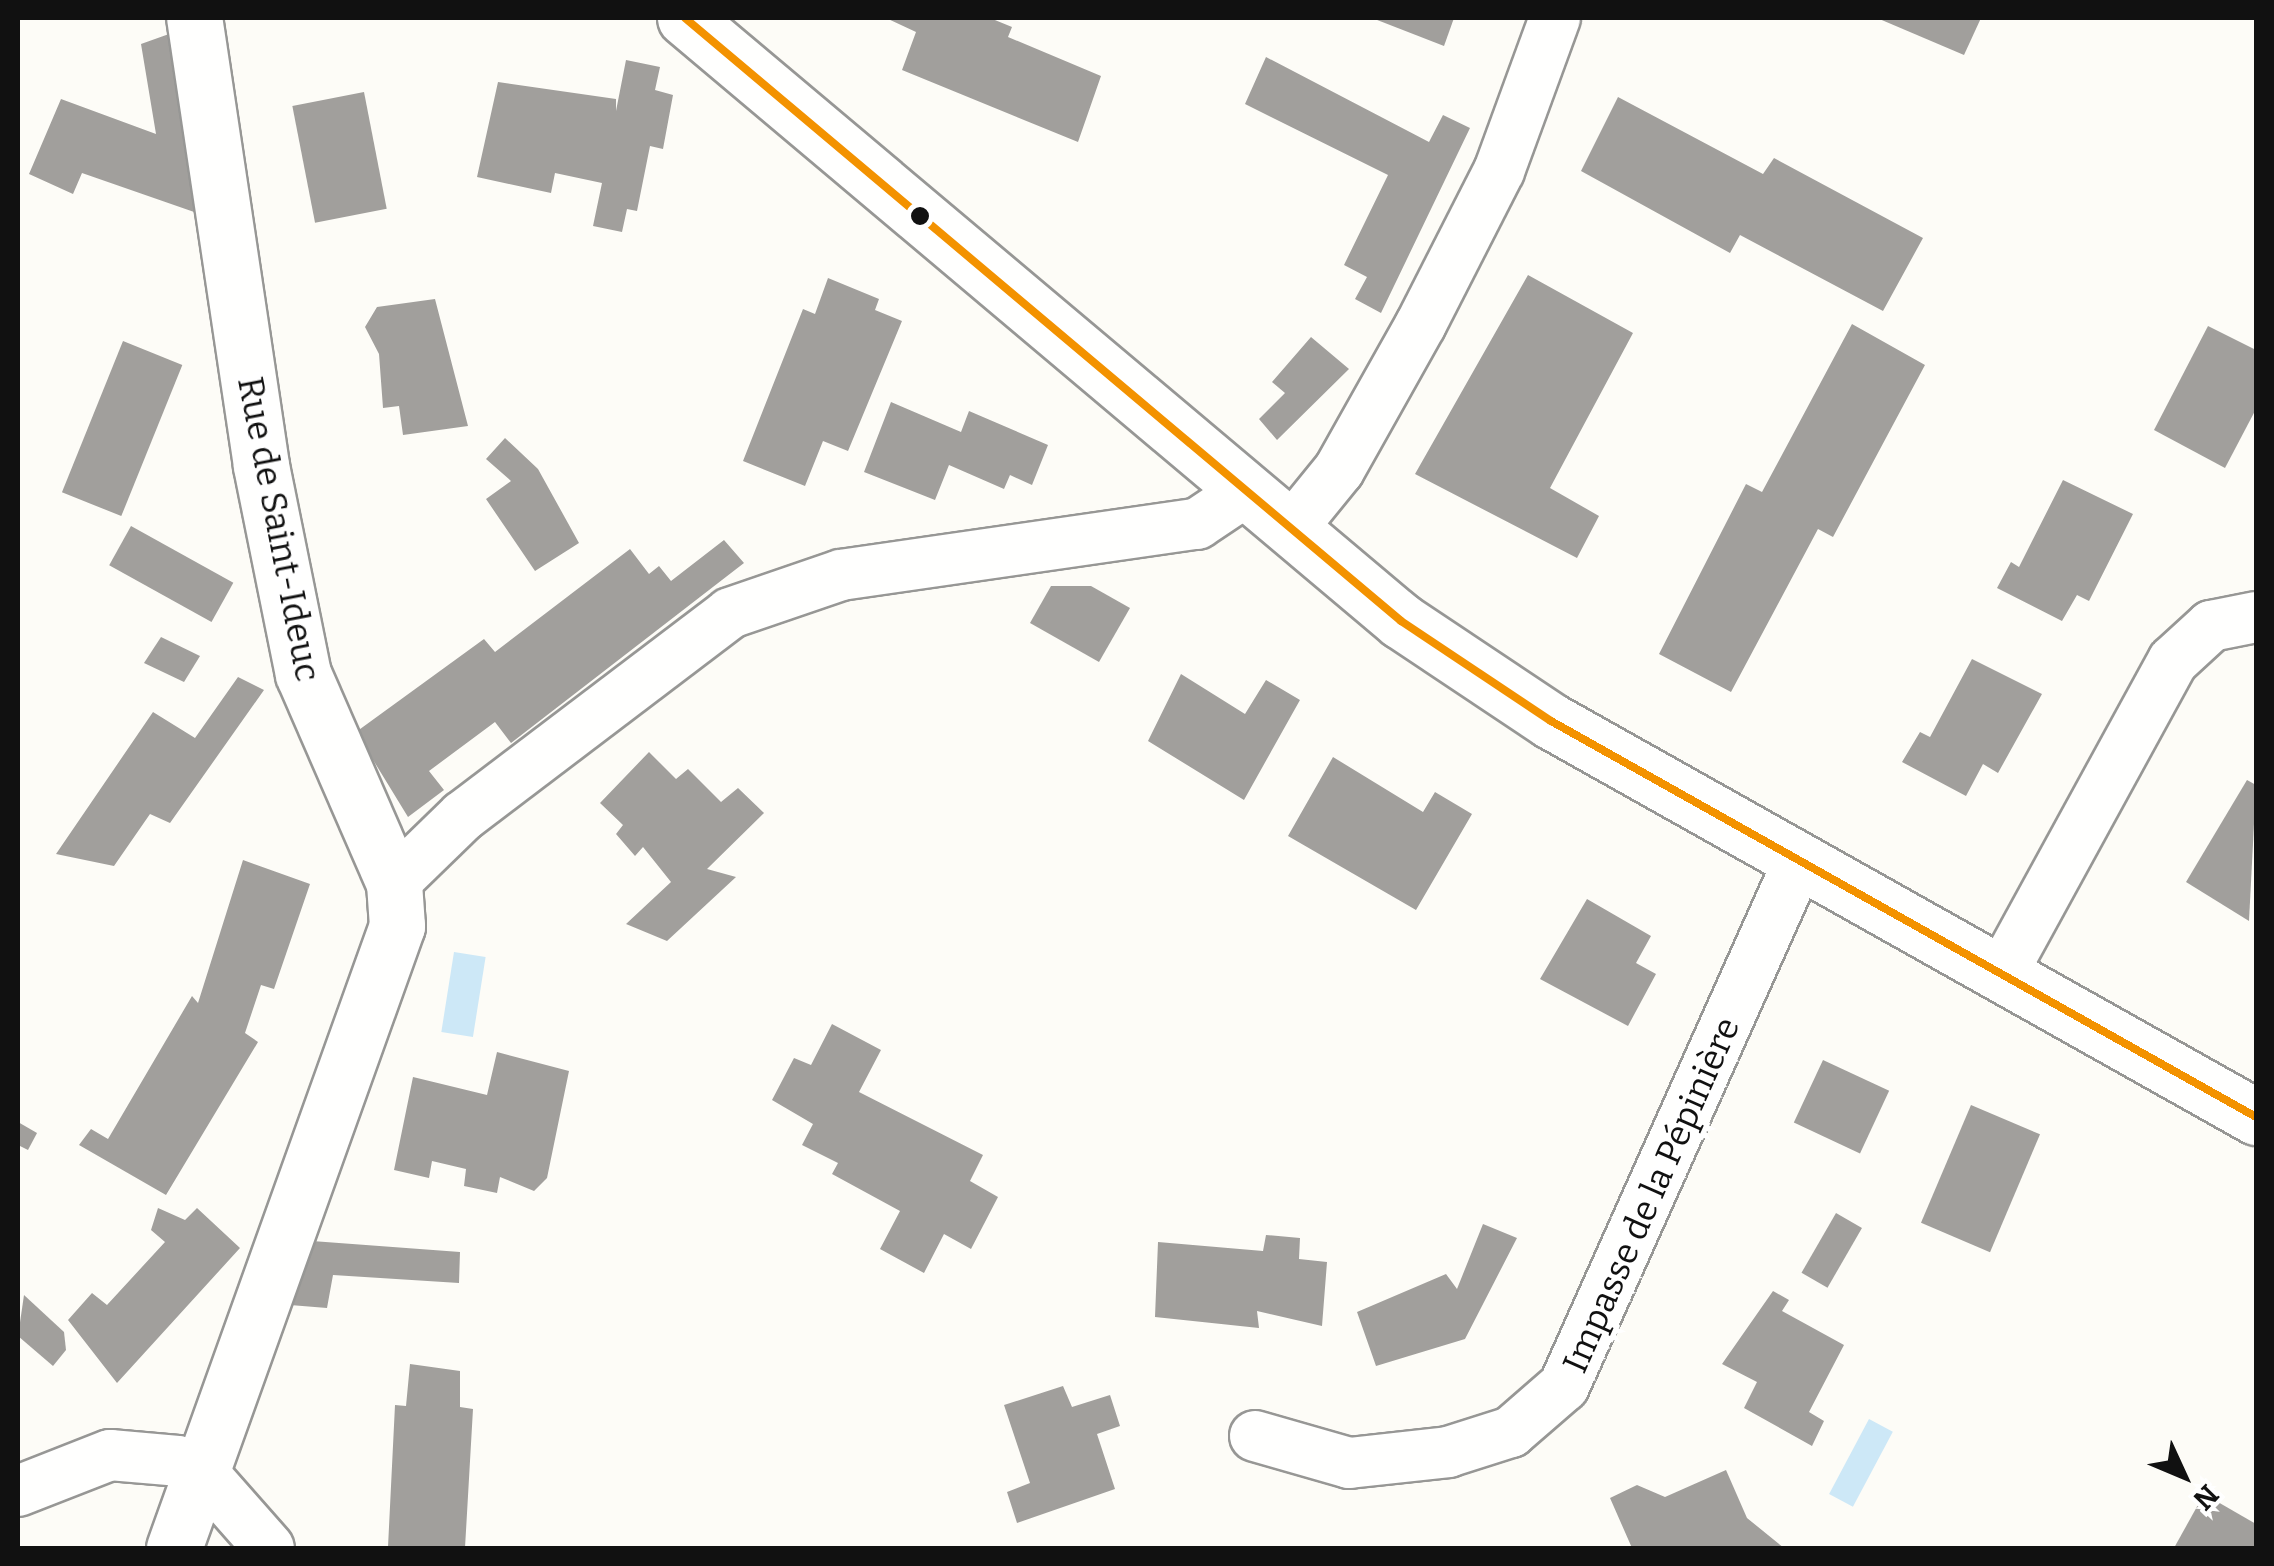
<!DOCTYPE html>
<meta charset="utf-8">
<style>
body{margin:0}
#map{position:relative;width:2274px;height:1566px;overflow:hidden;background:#fdfcf7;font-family:Bitter,serif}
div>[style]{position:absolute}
.water>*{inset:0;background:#cde8f7;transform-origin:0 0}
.building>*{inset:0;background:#a19f9c;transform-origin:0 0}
.roads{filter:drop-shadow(2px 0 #979795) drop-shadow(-2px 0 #979795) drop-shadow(0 2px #979795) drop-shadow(0 -2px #979795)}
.minor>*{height:50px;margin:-25px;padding:0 25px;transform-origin:25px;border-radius:25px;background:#fffffe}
.tertiary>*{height:55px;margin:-27.5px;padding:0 27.5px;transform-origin:27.5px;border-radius:27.5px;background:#fffffe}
.bus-1>*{height:8px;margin:-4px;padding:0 4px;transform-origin:4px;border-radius:4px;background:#f39200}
.dots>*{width:28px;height:28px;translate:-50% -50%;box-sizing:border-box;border:5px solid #fff;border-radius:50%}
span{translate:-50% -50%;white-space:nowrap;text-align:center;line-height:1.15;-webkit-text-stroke:10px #fff;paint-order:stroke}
.street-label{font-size:35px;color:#111}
.frame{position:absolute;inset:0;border:20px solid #111;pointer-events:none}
.north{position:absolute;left:2134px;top:1426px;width:100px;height:100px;-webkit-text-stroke:8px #fff;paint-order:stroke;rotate:134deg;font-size:28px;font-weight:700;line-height:40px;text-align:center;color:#111}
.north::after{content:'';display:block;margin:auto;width:35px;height:45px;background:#111;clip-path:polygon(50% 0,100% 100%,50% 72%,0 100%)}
</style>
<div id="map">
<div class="water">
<i style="left:454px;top:952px;width:32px;height:81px;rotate:9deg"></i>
<i style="left:1869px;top:1419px;width:27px;height:85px;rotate:28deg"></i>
</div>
<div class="building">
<i style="clip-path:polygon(886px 18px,990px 18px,1012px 27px,1008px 37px,1101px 76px,1078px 142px,902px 70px,916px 32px)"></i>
<i style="clip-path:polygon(1372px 18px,1454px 18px,1444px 46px)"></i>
<i style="clip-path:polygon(1877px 18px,1981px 18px,1964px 55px)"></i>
<i style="clip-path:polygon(169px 34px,197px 213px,82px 173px,73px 194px,29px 174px,61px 99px,156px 134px,141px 44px)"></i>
<i style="clip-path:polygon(1266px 57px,1429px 142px,1443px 115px,1470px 128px,1381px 313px,1355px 299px,1367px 277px,1344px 265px,1388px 175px,1245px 104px)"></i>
<i style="clip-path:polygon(626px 60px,660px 67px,655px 90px,673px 95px,663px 149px,650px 146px,637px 211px,627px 209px,622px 232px,593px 226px,602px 183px,555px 173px,551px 193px,477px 177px,498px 82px,616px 99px,616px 111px)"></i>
<i style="left:364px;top:92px;width:119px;height:73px;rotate:79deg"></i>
<i style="clip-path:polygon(1618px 97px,1763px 174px,1774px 158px,1923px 238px,1883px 311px,1740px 235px,1730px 253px,1581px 171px)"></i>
<i style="clip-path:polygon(1528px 275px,1633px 333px,1550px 488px,1599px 516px,1577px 558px,1415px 474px)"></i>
<i style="clip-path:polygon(828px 278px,879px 299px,875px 310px,902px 321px,848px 451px,823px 441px,805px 486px,743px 461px,803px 309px,815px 314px)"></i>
<i style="clip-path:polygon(435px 299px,468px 426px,403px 435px,399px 406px,383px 408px,379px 354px,365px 327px,377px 307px)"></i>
<i style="clip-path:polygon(1852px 324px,1925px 365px,1833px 537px,1818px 529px,1731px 692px,1659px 654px,1746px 484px,1762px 492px)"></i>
<i style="clip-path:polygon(2208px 326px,2256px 350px,2256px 409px,2225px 468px,2154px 430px)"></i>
<i style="clip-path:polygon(1311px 337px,1349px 369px,1277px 440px,1259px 419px,1285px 393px,1272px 382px)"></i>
<i style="left:123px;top:341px;width:64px;height:163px;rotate:22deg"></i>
<i style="clip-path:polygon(891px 402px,961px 432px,969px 411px,1048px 445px,1032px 485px,1010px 475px,1004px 489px,949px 465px,935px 500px,864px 472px)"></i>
<i style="clip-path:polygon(505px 438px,538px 469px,579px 543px,535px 571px,486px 499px,511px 481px,486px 459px)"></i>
<i style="clip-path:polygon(2063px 480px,2133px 514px,2089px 601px,2077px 595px,2062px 621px,1997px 588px,2011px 562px,2019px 567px)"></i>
<i style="left:131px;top:526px;width:117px;height:45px;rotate:29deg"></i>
<i style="clip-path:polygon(724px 540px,744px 563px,511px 743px,495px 722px,429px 771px,444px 790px,408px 817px,356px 732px,484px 639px,495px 652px,630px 549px,649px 574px,659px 566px,671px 581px)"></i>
<i style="clip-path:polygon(1051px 586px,1091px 586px,1130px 608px,1099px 662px,1030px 623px)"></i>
<i style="clip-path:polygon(161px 637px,200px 656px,184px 682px,144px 663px)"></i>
<i style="clip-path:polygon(1972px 659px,2042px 694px,1998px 773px,1983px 764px,1966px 796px,1902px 762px,1920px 732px,1930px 737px)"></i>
<i style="clip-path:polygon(1181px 674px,1245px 714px,1266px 680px,1300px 700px,1244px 800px,1148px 741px)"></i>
<i style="clip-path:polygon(238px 677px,264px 690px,170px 823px,150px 814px,114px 866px,56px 854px,153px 712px,195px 738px)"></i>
<i style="clip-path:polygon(649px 752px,676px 779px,688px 769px,721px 802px,738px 788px,764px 813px,707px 869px,736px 877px,667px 941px,626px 924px,671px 882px,643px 847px,635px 856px,616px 834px,623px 825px,600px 803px)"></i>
<i style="clip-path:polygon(1333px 757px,1423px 812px,1435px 792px,1472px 814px,1416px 910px,1288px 836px)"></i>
<i style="clip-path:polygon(2247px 780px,2256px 785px,2249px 921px,2186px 882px)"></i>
<i style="clip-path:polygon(243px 860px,310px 884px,274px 989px,261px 985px,245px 1033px,258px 1042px,166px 1195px,79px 1145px,91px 1129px,108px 1139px,192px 996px,198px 1003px)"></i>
<i style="clip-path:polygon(1587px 899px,1651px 936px,1636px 963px,1656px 974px,1628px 1026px,1540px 979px)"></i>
<i style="clip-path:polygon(832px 1024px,881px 1050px,859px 1092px,983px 1155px,970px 1181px,998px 1197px,971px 1249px,944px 1234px,924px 1273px,880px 1249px,900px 1211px,832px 1174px,838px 1163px,802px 1145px,813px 1124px,772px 1100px,794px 1058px,811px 1065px)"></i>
<i style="clip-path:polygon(497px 1052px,569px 1071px,547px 1178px,534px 1191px,500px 1177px,497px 1193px,464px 1186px,466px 1169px,432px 1161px,429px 1178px,394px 1170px,413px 1077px,487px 1095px)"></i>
<i style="left:1823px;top:1060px;width:73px;height:69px;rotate:25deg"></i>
<i style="left:1971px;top:1105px;width:75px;height:128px;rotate:23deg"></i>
<i style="clip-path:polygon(18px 1122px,37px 1133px,28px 1150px,18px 1145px)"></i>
<i style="clip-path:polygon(158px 1208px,185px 1220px,197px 1208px,240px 1248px,117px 1383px,68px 1320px,92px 1293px,107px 1305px,165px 1242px,151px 1230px)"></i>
<i style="left:1836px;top:1213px;width:30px;height:69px;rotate:30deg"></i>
<i style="clip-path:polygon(1483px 1224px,1517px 1238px,1465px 1339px,1376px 1366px,1357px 1312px,1446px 1274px,1457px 1289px)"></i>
<i style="clip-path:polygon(1266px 1235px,1300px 1238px,1299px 1259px,1327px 1262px,1322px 1326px,1257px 1311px,1259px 1328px,1155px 1317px,1158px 1242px,1263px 1251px)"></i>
<i style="clip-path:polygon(312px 1241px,460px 1252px,459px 1283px,333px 1275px,327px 1308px,290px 1305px)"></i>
<i style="clip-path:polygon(1773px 1291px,1789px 1300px,1782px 1311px,1844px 1345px,1809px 1412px,1824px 1421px,1812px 1446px,1744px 1408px,1757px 1382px,1722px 1364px)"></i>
<i style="clip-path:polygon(24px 1295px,64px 1332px,66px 1350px,53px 1366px,18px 1336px)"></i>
<i style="clip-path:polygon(410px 1364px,460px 1371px,460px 1407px,473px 1409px,465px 1548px,388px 1547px,395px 1405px,406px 1406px)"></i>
<i style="clip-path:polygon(1063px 1386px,1072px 1407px,1110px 1395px,1120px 1426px,1097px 1434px,1115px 1489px,1017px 1523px,1007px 1492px,1030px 1483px,1004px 1405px)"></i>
<i style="clip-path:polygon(1726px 1470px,1747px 1518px,1784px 1548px,1632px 1548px,1610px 1498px,1637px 1485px,1665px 1497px)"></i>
<i style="clip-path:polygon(2204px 1494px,2256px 1524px,2256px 1548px,2174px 1548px)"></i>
</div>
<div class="roads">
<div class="minor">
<i style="left:1291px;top:529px;width:76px;rotate:-50.9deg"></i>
<i style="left:1339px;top:470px;width:167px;rotate:-60.7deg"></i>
<i style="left:1421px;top:324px;width:172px;rotate:-63deg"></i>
<i style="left:1499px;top:171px;width:163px;rotate:-69.9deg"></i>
<i style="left:394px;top:883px;width:96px;rotate:-44.2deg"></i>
<i style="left:463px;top:816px;width:335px;rotate:-37.2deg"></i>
<i style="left:730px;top:613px;width:117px;rotate:-18.9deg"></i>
<i style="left:841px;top:575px;width:360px;rotate:-8.2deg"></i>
<i style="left:1197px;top:524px;width:58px;rotate:-33.7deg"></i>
<i style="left:2001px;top:975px;width:358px;rotate:-61.3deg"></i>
<i style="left:2173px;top:661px;width:52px;rotate:-42.6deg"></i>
<i style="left:2211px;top:626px;width:46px;rotate:-11.3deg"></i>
<i style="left:1255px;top:1436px;width:98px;rotate:16deg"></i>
<i style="left:1349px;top:1463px;width:100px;rotate:-6.3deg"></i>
<i style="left:1448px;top:1452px;width:66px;rotate:-17.6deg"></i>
<i style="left:1511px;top:1432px;width:70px;rotate:-41deg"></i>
<i style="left:1564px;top:1386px;width:573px;rotate:-65.9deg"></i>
<i style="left:18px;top:1491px;width:99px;rotate:-21.4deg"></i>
<i style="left:110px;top:1455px;width:68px;rotate:5deg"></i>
<i style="left:178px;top:1461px;width:26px;rotate:25deg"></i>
<i style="left:202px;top:1472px;width:101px;rotate:48.6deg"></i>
</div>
<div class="tertiary">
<i style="left:685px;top:18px;width:936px;rotate:40.1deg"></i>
<i style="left:1401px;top:621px;width:180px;rotate:33.7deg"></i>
<i style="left:1551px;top:721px;width:809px;rotate:29.32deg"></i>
<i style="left:174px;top:1548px;width:661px;rotate:-70.28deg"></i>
<i style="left:397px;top:926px;width:43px;rotate:-94deg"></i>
<i style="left:394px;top:883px;width:228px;rotate:-113.5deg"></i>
<i style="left:303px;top:674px;width:213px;rotate:-101.4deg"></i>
<i style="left:261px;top:465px;width:452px;rotate:-98.5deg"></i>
</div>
</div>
<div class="bus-1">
<i style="left:685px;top:18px;width:936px;rotate:40.1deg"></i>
<i style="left:1401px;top:621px;width:180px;rotate:33.7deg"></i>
<i style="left:1551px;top:721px;width:809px;rotate:29.32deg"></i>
</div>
<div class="dots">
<i style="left:920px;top:216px;background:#111"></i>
</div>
<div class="street-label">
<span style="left:279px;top:529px;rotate:79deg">Rue de Saint-Ideuc</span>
<span style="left:1651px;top:1195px;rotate:-66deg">Impasse de la Pépinière</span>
</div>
<div class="frame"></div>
<div class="north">N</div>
</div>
